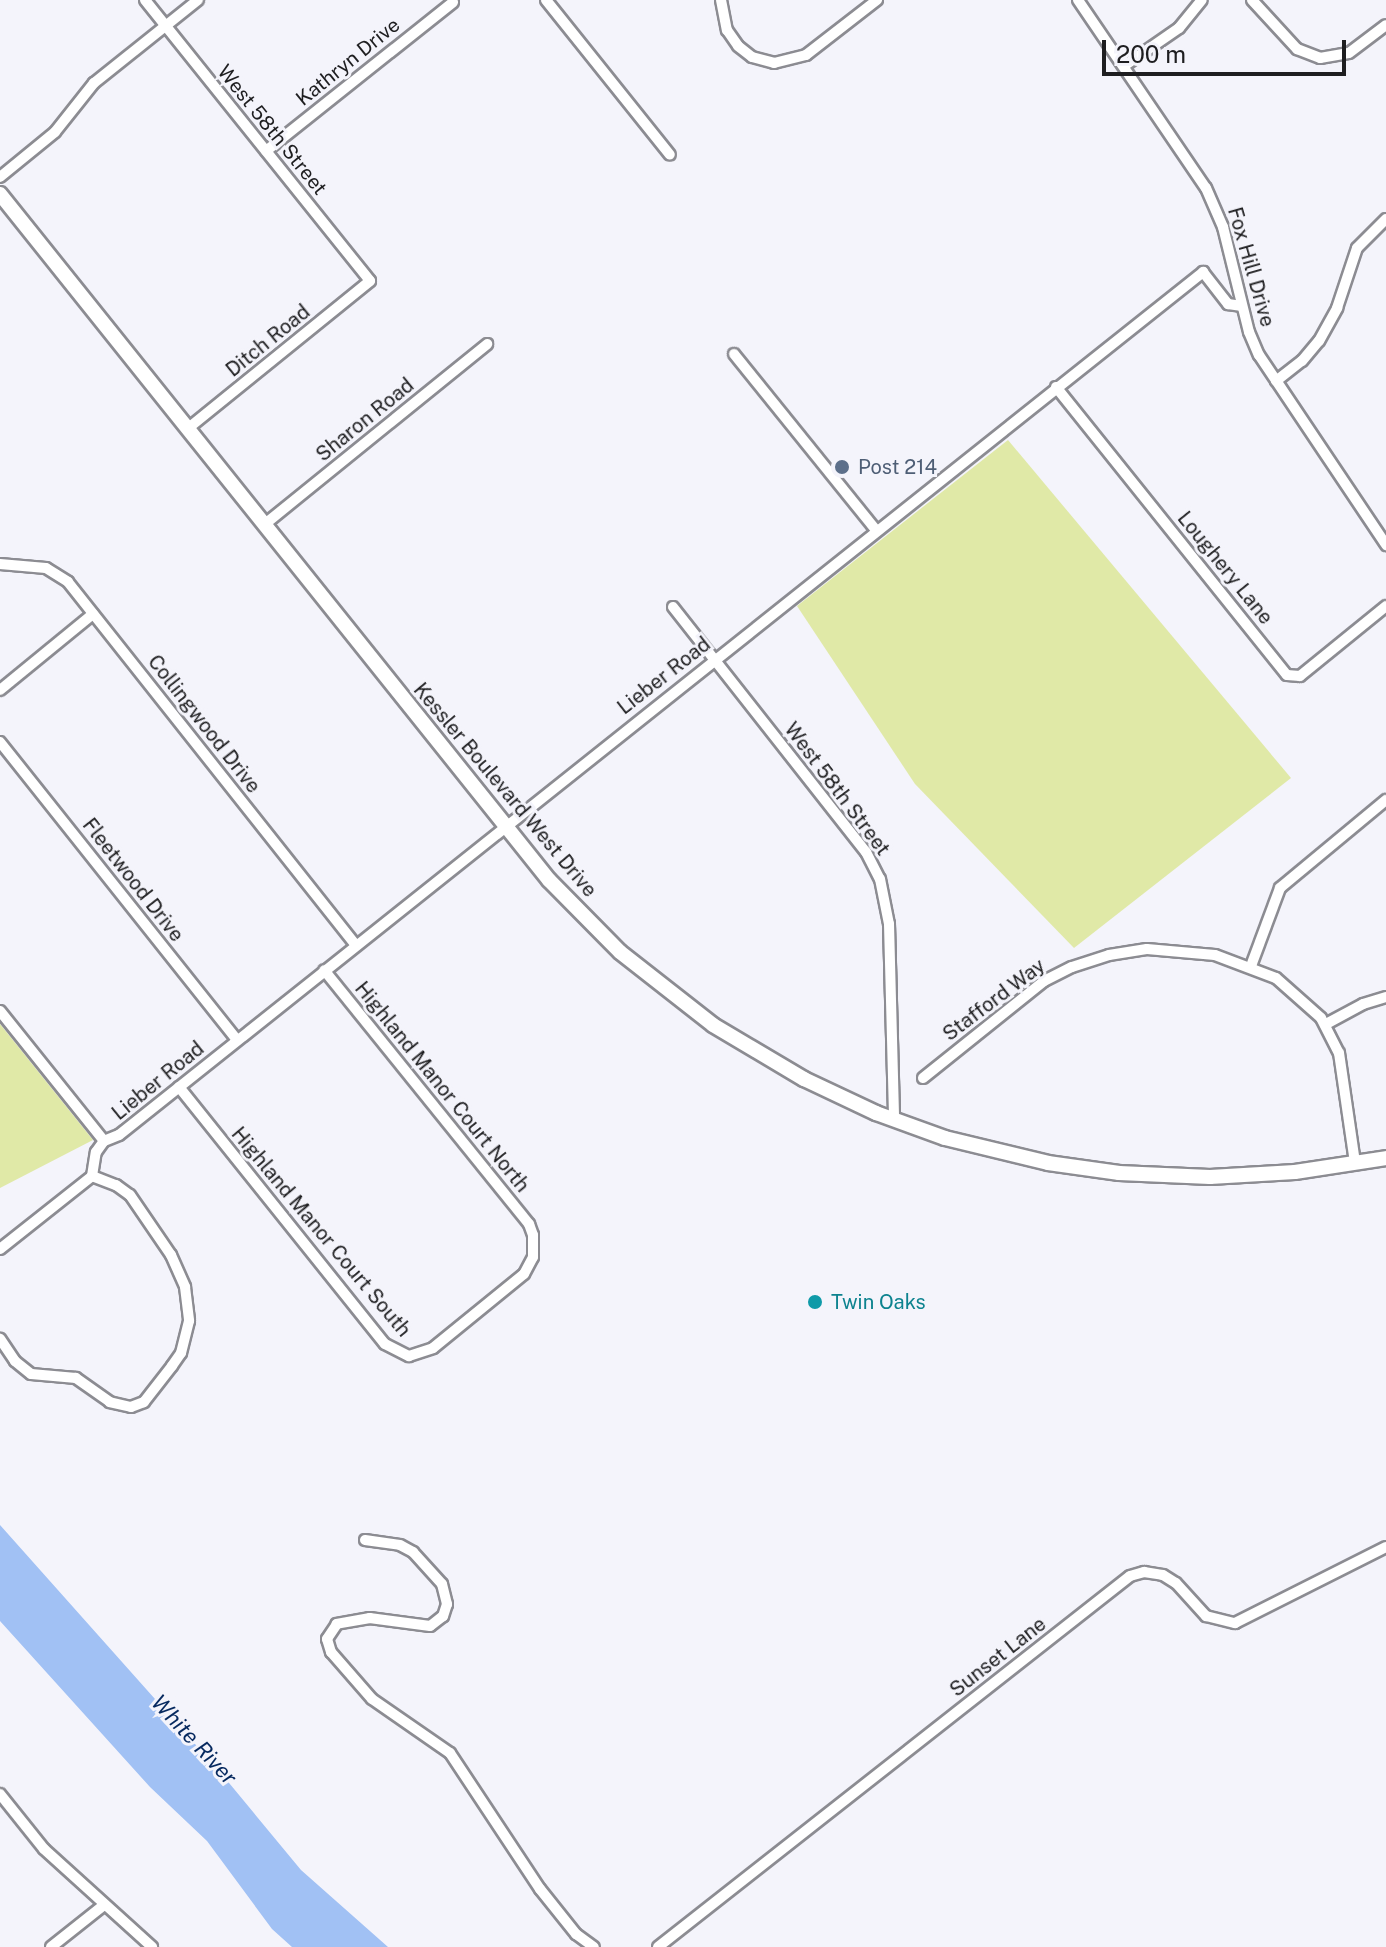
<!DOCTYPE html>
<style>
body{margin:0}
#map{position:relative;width:1386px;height:1947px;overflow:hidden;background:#f4f4fb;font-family:"Public Sans",sans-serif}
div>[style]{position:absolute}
.green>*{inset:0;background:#e0e9a7}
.water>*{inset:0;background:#a1c1f4}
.roads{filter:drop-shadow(2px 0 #8c8c92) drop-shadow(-2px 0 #8c8c92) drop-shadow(0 2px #8c8c92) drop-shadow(0 -2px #8c8c92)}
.minor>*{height:10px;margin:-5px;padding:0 5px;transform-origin:5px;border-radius:5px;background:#fff}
.major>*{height:14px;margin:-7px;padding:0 7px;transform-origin:7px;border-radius:7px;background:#fff}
.dots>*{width:22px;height:22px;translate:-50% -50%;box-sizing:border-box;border:4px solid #f4f4fb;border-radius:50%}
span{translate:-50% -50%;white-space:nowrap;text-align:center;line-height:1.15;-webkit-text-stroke:6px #f4f4fb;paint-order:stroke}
.street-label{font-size:20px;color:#1e1e20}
.service-label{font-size:20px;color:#4e5e75}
.left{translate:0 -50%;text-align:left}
.culture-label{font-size:20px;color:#0d838f}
.water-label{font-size:22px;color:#06295f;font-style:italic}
.scale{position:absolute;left:1102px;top:40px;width:244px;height:36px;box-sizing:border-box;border:4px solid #1e1e20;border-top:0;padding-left:10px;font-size:24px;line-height:28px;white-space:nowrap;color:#1e1e20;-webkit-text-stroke:6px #f4f4fb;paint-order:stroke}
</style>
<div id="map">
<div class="green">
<i style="clip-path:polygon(1008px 440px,1291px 778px,1074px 948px,915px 784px,797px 606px)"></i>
<i style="clip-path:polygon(0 1024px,93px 1140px,0 1188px)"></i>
</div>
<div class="water">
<i style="clip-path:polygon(0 1525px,220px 1772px,301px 1870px,388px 1947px,292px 1947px,272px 1929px,207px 1841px,150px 1787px,0 1621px)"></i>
</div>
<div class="roads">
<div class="minor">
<i style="left:145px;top:0;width:360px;rotate:51.3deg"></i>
<i style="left:370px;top:281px;width:235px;rotate:141deg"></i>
<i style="left:546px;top:0;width:198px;rotate:51.3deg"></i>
<i style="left:721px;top:0;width:31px;rotate:79deg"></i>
<i style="left:727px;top:30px;width:19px;rotate:55deg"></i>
<i style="left:738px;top:46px;width:18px;rotate:38deg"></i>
<i style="left:752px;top:57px;width:23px;rotate:15deg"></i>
<i style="left:774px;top:63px;width:33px;rotate:-14deg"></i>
<i style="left:806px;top:55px;width:90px;rotate:-37.8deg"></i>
<i style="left:1078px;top:0;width:227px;rotate:55.8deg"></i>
<i style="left:1206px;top:188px;width:43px;rotate:66.4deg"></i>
<i style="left:1223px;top:227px;width:108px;rotate:76.1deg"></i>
<i style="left:1249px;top:332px;width:25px;rotate:67deg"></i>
<i style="left:1259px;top:355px;width:229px;rotate:56.2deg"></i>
<i style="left:1252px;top:0;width:67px;rotate:47.4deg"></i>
<i style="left:1297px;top:49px;width:25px;rotate:21deg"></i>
<i style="left:1320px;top:58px;width:29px;rotate:-10deg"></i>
<i style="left:1349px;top:53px;width:46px;rotate:-37.1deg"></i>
<i style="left:1124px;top:66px;width:67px;rotate:-34.6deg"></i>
<i style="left:1179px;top:28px;width:36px;rotate:-51deg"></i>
<i style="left:266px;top:151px;width:239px;rotate:-38.5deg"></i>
<i style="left:0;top:177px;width:71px;rotate:-39.3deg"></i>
<i style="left:55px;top:132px;width:63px;rotate:-51.5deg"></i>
<i style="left:94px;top:83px;width:133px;rotate:-38.6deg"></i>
<i style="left:734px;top:354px;width:226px;rotate:51.1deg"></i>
<i style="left:1276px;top:381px;width:33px;rotate:-38deg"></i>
<i style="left:1302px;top:361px;width:26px;rotate:-50deg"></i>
<i style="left:1319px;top:341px;width:38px;rotate:-61deg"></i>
<i style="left:1337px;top:308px;width:63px;rotate:-71.6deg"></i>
<i style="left:1357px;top:248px;width:41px;rotate:-45deg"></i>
<i style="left:1056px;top:387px;width:369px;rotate:51.3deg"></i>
<i style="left:1287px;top:675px;width:13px;rotate:4deg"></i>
<i style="left:1300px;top:676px;width:111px;rotate:-39.1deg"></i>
<i style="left:265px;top:524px;width:286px;rotate:-39deg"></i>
<i style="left:0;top:564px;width:46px;rotate:5deg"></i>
<i style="left:46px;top:568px;width:26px;rotate:32deg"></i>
<i style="left:68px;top:582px;width:463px;rotate:51.6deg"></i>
<i style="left:673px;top:607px;width:312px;rotate:51.8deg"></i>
<i style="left:866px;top:852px;width:30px;rotate:63deg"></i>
<i style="left:880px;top:879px;width:46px;rotate:78.7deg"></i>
<i style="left:889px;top:924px;width:196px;rotate:88.5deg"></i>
<i style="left:0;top:690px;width:120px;rotate:-39.3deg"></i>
<i style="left:0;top:742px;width:381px;rotate:51.5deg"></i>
<i style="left:1251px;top:966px;width:83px;rotate:-69.6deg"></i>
<i style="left:1280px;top:888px;width:138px;rotate:-39.7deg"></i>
<i style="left:0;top:1011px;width:166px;rotate:51.3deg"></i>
<i style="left:1326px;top:1024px;width:42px;rotate:-28.4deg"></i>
<i style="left:1363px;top:1004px;width:24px;rotate:-17deg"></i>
<i style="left:923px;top:1078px;width:155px;rotate:-38.7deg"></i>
<i style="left:1044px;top:981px;width:31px;rotate:-27deg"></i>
<i style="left:1072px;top:967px;width:39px;rotate:-18deg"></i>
<i style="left:1109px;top:955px;width:38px;rotate:-9deg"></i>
<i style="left:1147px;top:949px;width:68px;rotate:5deg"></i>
<i style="left:1215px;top:955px;width:65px;rotate:20.7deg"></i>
<i style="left:1276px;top:978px;width:60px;rotate:41.6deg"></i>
<i style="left:1321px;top:1018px;width:39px;rotate:63deg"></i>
<i style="left:1339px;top:1053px;width:111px;rotate:81.7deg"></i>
<i style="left:179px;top:1087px;width:329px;rotate:51.3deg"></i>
<i style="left:385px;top:1344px;width:27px;rotate:27deg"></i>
<i style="left:409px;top:1356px;width:25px;rotate:-18deg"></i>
<i style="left:433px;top:1348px;width:117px;rotate:-39.1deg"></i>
<i style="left:524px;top:1274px;width:19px;rotate:-62deg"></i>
<i style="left:533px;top:1257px;width:22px;rotate:-90deg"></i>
<i style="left:533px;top:1235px;width:12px;rotate:-110deg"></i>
<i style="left:529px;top:1224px;width:326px;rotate:-128.9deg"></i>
<i style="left:104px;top:1141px;width:16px;rotate:-22deg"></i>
<i style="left:119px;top:1135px;width:1386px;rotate:-38.52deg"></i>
<i style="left:1203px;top:272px;width:41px;rotate:52deg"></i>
<i style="left:1228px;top:304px;width:14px;rotate:8deg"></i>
<i style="left:92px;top:1176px;width:24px;rotate:-81deg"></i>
<i style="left:96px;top:1152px;width:14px;rotate:-54deg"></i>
<i style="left:0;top:1249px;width:117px;rotate:-38.4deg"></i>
<i style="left:92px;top:1176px;width:26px;rotate:21deg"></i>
<i style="left:116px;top:1185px;width:17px;rotate:36deg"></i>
<i style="left:130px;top:1195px;width:73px;rotate:55.7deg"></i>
<i style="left:171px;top:1255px;width:35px;rotate:66deg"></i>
<i style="left:185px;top:1287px;width:34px;rotate:83deg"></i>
<i style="left:189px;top:1321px;width:33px;rotate:104deg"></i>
<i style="left:181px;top:1353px;width:16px;rotate:125deg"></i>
<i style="left:172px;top:1366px;width:46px;rotate:127.9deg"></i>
<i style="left:144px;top:1402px;width:14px;rotate:159deg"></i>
<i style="left:131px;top:1407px;width:22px;rotate:-167deg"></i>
<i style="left:110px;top:1402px;width:42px;rotate:-144.8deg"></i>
<i style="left:76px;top:1378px;width:45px;rotate:-174.9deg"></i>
<i style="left:31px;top:1374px;width:21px;rotate:-141deg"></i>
<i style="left:15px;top:1361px;width:27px;rotate:-124deg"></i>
<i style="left:365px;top:1540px;width:35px;rotate:8deg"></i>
<i style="left:400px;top:1545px;width:15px;rotate:28deg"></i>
<i style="left:413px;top:1552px;width:43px;rotate:47.8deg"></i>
<i style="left:442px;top:1584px;width:21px;rotate:76deg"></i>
<i style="left:447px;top:1604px;width:13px;rotate:108deg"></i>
<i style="left:443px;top:1616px;width:16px;rotate:142deg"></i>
<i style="left:430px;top:1626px;width:61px;rotate:-172.4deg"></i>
<i style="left:370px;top:1618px;width:34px;rotate:170deg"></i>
<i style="left:337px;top:1624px;width:18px;rotate:124deg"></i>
<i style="left:327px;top:1639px;width:14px;rotate:73deg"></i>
<i style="left:331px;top:1652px;width:62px;rotate:48.9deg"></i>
<i style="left:372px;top:1699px;width:95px;rotate:34.7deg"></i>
<i style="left:450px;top:1753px;width:163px;rotate:56.5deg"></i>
<i style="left:540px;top:1889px;width:58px;rotate:51.3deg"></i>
<i style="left:576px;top:1934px;width:22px;rotate:36deg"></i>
<i style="left:0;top:1794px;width:70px;rotate:51.3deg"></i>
<i style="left:44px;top:1849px;width:146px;rotate:42.2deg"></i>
<i style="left:51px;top:1947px;width:68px;rotate:-38.4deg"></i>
<i style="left:658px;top:1947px;width:600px;rotate:-38.17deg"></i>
<i style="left:1130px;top:1576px;width:15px;rotate:-16deg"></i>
<i style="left:1144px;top:1572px;width:19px;rotate:9deg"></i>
<i style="left:1163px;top:1575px;width:15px;rotate:32deg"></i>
<i style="left:1176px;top:1583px;width:45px;rotate:47.7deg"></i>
<i style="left:1206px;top:1616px;width:30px;rotate:14deg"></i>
<i style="left:1235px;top:1623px;width:169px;rotate:-26.7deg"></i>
</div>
<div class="major">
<i style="left:0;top:194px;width:879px;rotate:51.33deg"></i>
<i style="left:549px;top:880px;width:101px;rotate:45.4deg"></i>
<i style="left:620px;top:952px;width:118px;rotate:38.1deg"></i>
<i style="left:713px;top:1025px;width:106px;rotate:30.7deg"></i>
<i style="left:804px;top:1079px;width:80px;rotate:25.3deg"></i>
<i style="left:876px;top:1113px;width:73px;rotate:19.9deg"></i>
<i style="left:945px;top:1138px;width:106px;rotate:13.6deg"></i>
<i style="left:1048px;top:1163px;width:72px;rotate:8deg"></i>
<i style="left:1119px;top:1173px;width:91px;rotate:2.5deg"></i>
<i style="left:1210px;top:1177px;width:85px;rotate:-3.4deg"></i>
<i style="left:1295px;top:1172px;width:92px;rotate:-8.7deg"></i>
</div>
</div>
<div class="dots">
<i style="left:842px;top:467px;background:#5c6f8a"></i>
<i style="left:815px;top:1302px;background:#0f9aa8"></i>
</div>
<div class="street-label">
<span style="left:348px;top:62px;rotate:-39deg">Kathryn Drive</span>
<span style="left:272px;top:130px;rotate:51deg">West 58th Street</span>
<span style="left:1251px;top:267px;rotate:74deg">Fox Hill Drive</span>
<span style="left:268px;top:341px;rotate:-39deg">Ditch Road</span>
<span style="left:365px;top:420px;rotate:-39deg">Sharon Road</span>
<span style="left:1225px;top:568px;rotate:51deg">Loughery Lane</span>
<span style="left:664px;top:676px;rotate:-38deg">Lieber Road</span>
<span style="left:204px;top:724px;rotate:52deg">Collingwood Drive</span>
<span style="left:837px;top:789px;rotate:53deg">West 58th Street</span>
<span style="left:505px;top:790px;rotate:50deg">Kessler Boulevard West Drive</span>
<span style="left:133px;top:880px;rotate:52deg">Fleetwood Drive</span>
<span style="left:994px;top:1000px;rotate:-37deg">Stafford Way</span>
<span style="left:158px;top:1081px;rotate:-39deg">Lieber Road</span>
<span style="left:442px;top:1087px;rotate:51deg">Highland Manor Court North</span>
<span style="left:321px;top:1232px;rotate:50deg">Highland Manor Court South</span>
<span style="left:998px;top:1657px;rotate:-38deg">Sunset Lane</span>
</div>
<div class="service-label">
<span class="left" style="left:858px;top:467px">Post 214</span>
</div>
<div class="culture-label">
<span class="left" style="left:831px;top:1302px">Twin Oaks</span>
</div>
<div class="water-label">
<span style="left:194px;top:1740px;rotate:47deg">White River</span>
</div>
<div class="scale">200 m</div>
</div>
